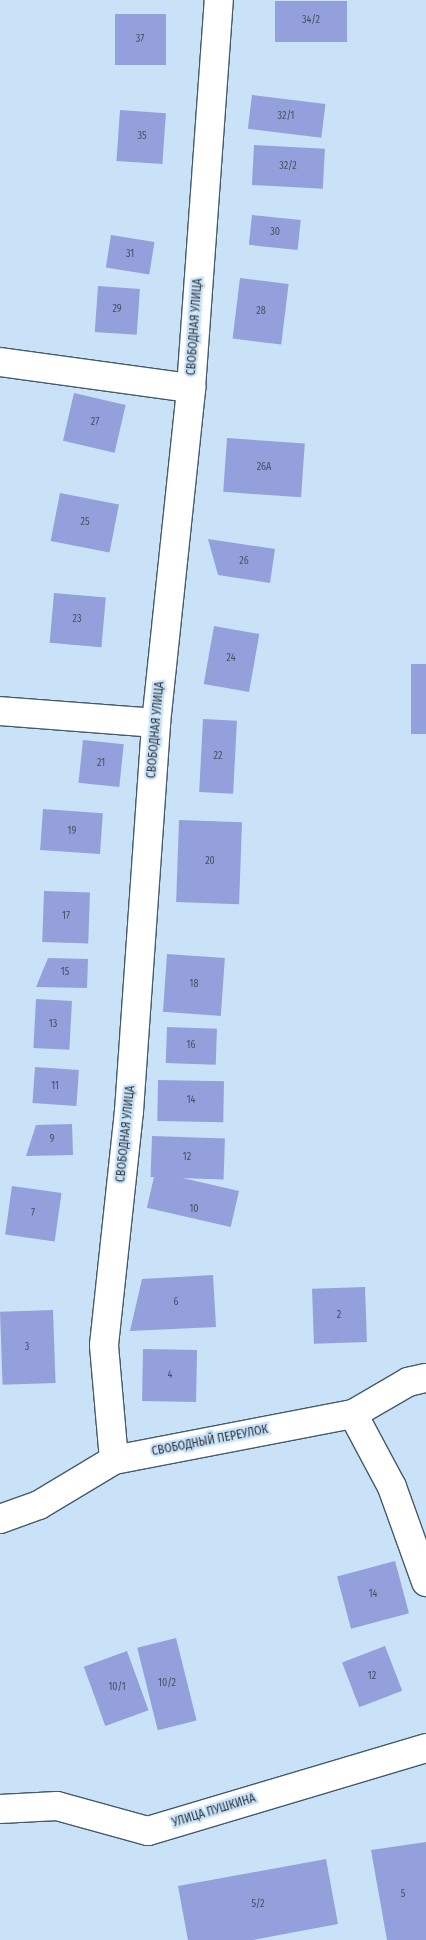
<!DOCTYPE html>
<meta charset="utf-8">
<style>
body{margin:0}
#map{position:relative;width:426px;height:1940px;overflow:hidden;background:#c9e2f8;font-family:"Fira Sans Condensed",sans-serif}
div>[style]{position:absolute}
.building>*{inset:0;background:#94a0db;transform-origin:0 0}
.roads{filter:drop-shadow(1px 0 #455a6d) drop-shadow(-1px 0 #455a6d) drop-shadow(0 1px #455a6d) drop-shadow(0 -1px #455a6d)}
.minor>*{height:28px;margin:-14px;padding:0 14px;transform-origin:14px;border-radius:14px;background:#fff}
span{translate:-50% -50%;white-space:nowrap;text-align:center;line-height:1.15;-webkit-text-stroke:4.5px #c9e2f8;paint-order:stroke}
.number-label{font-size:10px;color:#465065}
.number-label span{-webkit-text-stroke-width:0}
.street-label{font-size:12px;color:#2c353e}
</style>
<div id="map">
<div class="building">
<i style="left:275px;top:1px;width:72px;height:41px"></i>
<i style="left:115px;top:14px;width:51px;height:51px"></i>
<i style="left:252px;top:95px;width:74px;height:34px;rotate:7deg"></i>
<i style="left:120px;top:110px;width:46px;height:51px;rotate:4deg"></i>
<i style="left:254px;top:145px;width:71px;height:40px;rotate:3deg"></i>
<i style="left:252px;top:215px;width:49px;height:30px;rotate:6deg"></i>
<i style="left:111px;top:235px;width:44px;height:33px;rotate:9deg"></i>
<i style="left:240px;top:278px;width:49px;height:61px;rotate:7deg"></i>
<i style="left:98px;top:286px;width:42px;height:46px;rotate:4deg"></i>
<i style="left:74px;top:393px;width:53px;height:49px;rotate:13deg"></i>
<i style="left:227px;top:438px;width:78px;height:54px;rotate:4deg"></i>
<i style="left:60px;top:493px;width:60px;height:49px;rotate:11deg"></i>
<i style="clip-path:polygon(208px 539px,275px 549px,270px 583px,218px 575px)"></i>
<i style="left:54px;top:593px;width:52px;height:50px;rotate:5deg"></i>
<i style="left:214px;top:626px;width:46px;height:59px;rotate:10deg"></i>
<i style="left:411px;top:664px;width:15px;height:70px"></i>
<i style="left:203px;top:719px;width:34px;height:73px;rotate:3deg"></i>
<i style="left:83px;top:740px;width:41px;height:43px;rotate:6deg"></i>
<i style="left:43px;top:809px;width:60px;height:41px;rotate:4deg"></i>
<i style="left:179px;top:820px;width:63px;height:82px;rotate:2deg"></i>
<i style="left:44px;top:891px;width:46px;height:51px;rotate:2deg"></i>
<i style="left:167px;top:954px;width:58px;height:58px;rotate:4deg"></i>
<i style="clip-path:polygon(48px 958px,88px 959px,87px 988px,36px 987px)"></i>
<i style="left:36px;top:999px;width:36px;height:49px;rotate:3deg"></i>
<i style="left:167px;top:1027px;width:50px;height:36px;rotate:2deg"></i>
<i style="left:35px;top:1067px;width:44px;height:36px;rotate:4deg"></i>
<i style="left:158px;top:1080px;width:66px;height:41px;rotate:1deg"></i>
<i style="clip-path:polygon(72px 1124px,73px 1155px,26px 1156px,36px 1125px)"></i>
<i style="left:152px;top:1136px;width:73px;height:41px;rotate:2deg"></i>
<i style="left:12px;top:1186px;width:50px;height:49px;rotate:8deg"></i>
<i style="left:239px;top:1191px;width:37px;height:86px;rotate:103deg"></i>
<i style="clip-path:polygon(213px 1275px,216px 1327px,130px 1331px,142px 1279px)"></i>
<i style="left:365px;top:1287px;width:55px;height:53px;rotate:88deg"></i>
<i style="left:53px;top:1310px;width:73px;height:53px;rotate:88deg"></i>
<i style="left:143px;top:1349px;width:54px;height:52px;rotate:1deg"></i>
<i style="left:395px;top:1561px;width:54px;height:60px;rotate:75deg"></i>
<i style="left:176px;top:1638px;width:85px;height:40px;rotate:76deg"></i>
<i style="left:385px;top:1646px;width:48px;height:46px;rotate:69deg"></i>
<i style="left:127px;top:1651px;width:63px;height:46px;rotate:70deg"></i>
<i style="clip-path:polygon(426px 1842px,426px 1940px,387px 1940px,371px 1850px)"></i>
<i style="clip-path:polygon(326px 1859px,338px 1924px,253px 1940px,188px 1940px,178px 1886px)"></i>
</div>
<div class="roads">
<div class="minor">
<i style="left:0;top:362px;width:193px;rotate:7.8deg"></i>
<i style="left:0;top:711px;width:156px;rotate:4.4deg"></i>
<i style="left:353px;top:1414px;width:83px;rotate:61.9deg"></i>
<i style="left:392px;top:1487px;width:101px;rotate:70.3deg"></i>
<i style="left:114px;top:1460px;width:115px;rotate:-95deg"></i>
<i style="left:104px;top:1345px;width:235px;rotate:-83.9deg"></i>
<i style="left:129px;top:1111px;width:389px;rotate:-86deg"></i>
<i style="left:156px;top:723px;width:337px;rotate:-84deg"></i>
<i style="left:191px;top:388px;width:389px;rotate:-85.9deg"></i>
<i style="left:0;top:1519px;width:41px;rotate:-19.7deg"></i>
<i style="left:39px;top:1505px;width:87px;rotate:-31deg"></i>
<i style="left:114px;top:1460px;width:243px;rotate:-10.9deg"></i>
<i style="left:353px;top:1414px;width:64px;rotate:-30.2deg"></i>
<i style="left:408px;top:1382px;width:18px;rotate:-13deg"></i>
<i style="left:0;top:1809px;width:57px;rotate:-3deg"></i>
<i style="left:57px;top:1806px;width:94px;rotate:15.4deg"></i>
<i style="left:148px;top:1831px;width:290px;rotate:-16.6deg"></i>
</div>
</div>
<div class="number-label">
<span style="left:311px;top:21px">34/2</span>
<span style="left:140px;top:40px">37</span>
<span style="left:286px;top:117px">32/1</span>
<span style="left:142px;top:137px">35</span>
<span style="left:288px;top:167px">32/2</span>
<span style="left:275px;top:233px">30</span>
<span style="left:130px;top:255px">31</span>
<span style="left:117px;top:310px">29</span>
<span style="left:261px;top:312px">28</span>
<span style="left:95px;top:423px">27</span>
<span style="left:264px;top:468px">26А</span>
<span style="left:85px;top:523px">25</span>
<span style="left:244px;top:562px">26</span>
<span style="left:77px;top:620px">23</span>
<span style="left:231px;top:659px">24</span>
<span style="left:218px;top:757px">22</span>
<span style="left:101px;top:764px">21</span>
<span style="left:72px;top:832px">19</span>
<span style="left:210px;top:862px">20</span>
<span style="left:66px;top:917px">17</span>
<span style="left:65px;top:973px">15</span>
<span style="left:194px;top:985px">18</span>
<span style="left:53px;top:1025px">13</span>
<span style="left:191px;top:1046px">16</span>
<span style="left:55px;top:1087px">11</span>
<span style="left:191px;top:1101px">14</span>
<span style="left:52px;top:1140px">9</span>
<span style="left:187px;top:1158px">12</span>
<span style="left:194px;top:1210px">10</span>
<span style="left:33px;top:1214px">7</span>
<span style="left:176px;top:1303px">6</span>
<span style="left:339px;top:1316px">2</span>
<span style="left:27px;top:1348px">3</span>
<span style="left:170px;top:1376px">4</span>
<span style="left:373px;top:1595px">14</span>
<span style="left:372px;top:1677px">12</span>
<span style="left:167px;top:1684px">10/2</span>
<span style="left:117px;top:1688px">10/1</span>
<span style="left:403px;top:1895px">5</span>
<span style="left:258px;top:1905px">5/2</span>
</div>
<div class="street-label">
<span style="left:195px;top:327px;rotate:-86deg">СВОБОДНАЯ УЛИЦА</span>
<span style="left:156px;top:730px;rotate:-85deg">СВОБОДНАЯ УЛИЦА</span>
<span style="left:126px;top:1134px;rotate:-84deg">СВОБОДНАЯ УЛИЦА</span>
<span style="left:210px;top:1441px;rotate:-11deg">СВОБОДНЫЙ ПЕРЕУЛОК</span>
<span style="left:214px;top:1811px;rotate:-17deg">УЛИЦА ПУШКИНА</span>
</div>
</div>
